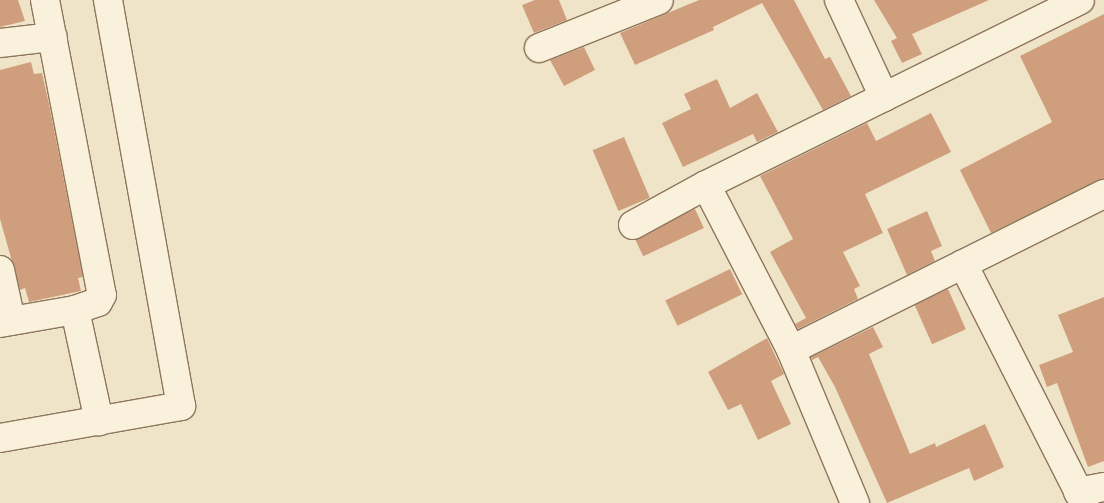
<!DOCTYPE html>
<style>
body{margin:0}
#map{position:relative;width:1104px;height:503px;overflow:hidden;background:#f0e4c8;font-family:"Roboto Serif",serif}
div>[style]{position:absolute}
.building>*{inset:0;background:#cf9f7d;transform-origin:0 0}
.roads{filter:drop-shadow(1px 0 #8d765c) drop-shadow(-1px 0 #8d765c) drop-shadow(0 1px #8d765c) drop-shadow(0 -1px #8d765c)}
.street>*{height:28px;margin:-14px;padding:0 14px;transform-origin:14px;border-radius:14px;background:#faf1dc}
span{translate:-50% -50%;white-space:nowrap;text-align:center;line-height:1.15;-webkit-text-stroke:4px #f7eed8;paint-order:stroke}
</style>
<div id="map">
<div class="building">
<i style="clip-path:polygon(0 0,18px 0,25px 21px,0 27px)"></i>
<i style="clip-path:polygon(535px 0,559px 0,567px 20px,534px 33px,522px 5px)"></i>
<i style="clip-path:polygon(699px 0,794px 0,825px 59px,830px 57px,851px 96px,823px 110px,762px 3px,713px 27px,714px 30px,635px 65px,620px 33px)"></i>
<i style="clip-path:polygon(874px 0,989px 0,912px 34px,922px 54px,902px 63px,891px 41px,897px 38px)"></i>
<i style="clip-path:polygon(1104px 14px,1104px 179px,991px 233px,960px 170px,1052px 122px,1020px 56px)"></i>
<i style="clip-path:polygon(584px 47px,595px 70px,564px 86px,550px 60px)"></i>
<i style="clip-path:polygon(31px 62px,34px 74px,42px 73px,49px 104px,83px 277px,78px 278px,81px 291px,29px 302px,25px 288px,20px 290px,0 219px,0 70px)"></i>
<i style="clip-path:polygon(717px 79px,730px 108px,757px 93px,778px 132px,757px 142px,753px 134px,683px 167px,662px 123px,691px 109px,684px 94px)"></i>
<i style="clip-path:polygon(931px 113px,951px 152px,865px 194px,883px 233px,843px 252px,860px 286px,854px 289px,858px 299px,798px 329px,795px 324px,806px 318px,770px 252px,793px 239px,760px 176px,867px 123px,876px 141px)"></i>
<i style="left:624px;top:137px;width:66px;height:34px;rotate:67deg"></i>
<i style="left:695px;top:209px;width:21px;height:67px;rotate:65deg"></i>
<i style="clip-path:polygon(927px 211px,942px 246px,931px 251px,935px 261px,907px 275px,887px 229px)"></i>
<i style="left:730px;top:269px;width:28px;height:72px;rotate:64deg"></i>
<i style="left:948px;top:289px;width:44px;height:37px;rotate:66deg"></i>
<i style="clip-path:polygon(1104px 297px,1104px 461px,1088px 467px,1057px 383px,1047px 387px,1039px 365px,1073px 352px,1058px 315px)"></i>
<i style="clip-path:polygon(873px 327px,883px 347px,869px 354px,910px 454px,935px 443px,936px 447px,985px 424px,1004px 467px,974px 481px,969px 468px,887px 503px,835px 387px,818px 357px,812px 360px,811px 357px)"></i>
<i style="clip-path:polygon(767px 338px,784px 374px,771px 381px,791px 424px,758px 440px,741px 404px,728px 410px,708px 372px)"></i>
</div>
<div class="roads">
<div class="street">
<i style="left:45px;top:0;width:300px;rotate:79.1deg"></i>
<i style="left:102px;top:295px;width:8px;rotate:120deg"></i>
<i style="left:98px;top:302px;width:24px;rotate:161deg"></i>
<i style="left:839px;top:0;width:107px;rotate:65.1deg"></i>
<i style="left:0;top:43px;width:53px;rotate:-6.5deg"></i>
<i style="left:539px;top:48px;width:129px;rotate:-21.8deg"></i>
<i style="left:706px;top:185px;width:186px;rotate:62.7deg"></i>
<i style="left:791px;top:350px;width:166px;rotate:67.3deg"></i>
<i style="left:633px;top:225px;width:83px;rotate:-28.7deg"></i>
<i style="left:706px;top:185px;width:417px;rotate:-26.3deg"></i>
<i style="left:963px;top:264px;width:268px;rotate:63.1deg"></i>
<i style="left:0;top:270px;width:52px;rotate:77.8deg"></i>
<i style="left:0;top:323px;width:76px;rotate:-9.8deg"></i>
<i style="left:75px;top:310px;width:114px;rotate:77.8deg"></i>
<i style="left:791px;top:350px;width:350px;rotate:-26.5deg"></i>
<i style="left:0;top:438px;width:184px;rotate:-10deg"></i>
<i style="left:181px;top:406px;width:413px;rotate:-100.2deg"></i>
<i style="left:1078px;top:492px;width:26px;rotate:-11deg"></i>
</div>
</div>
</div>
